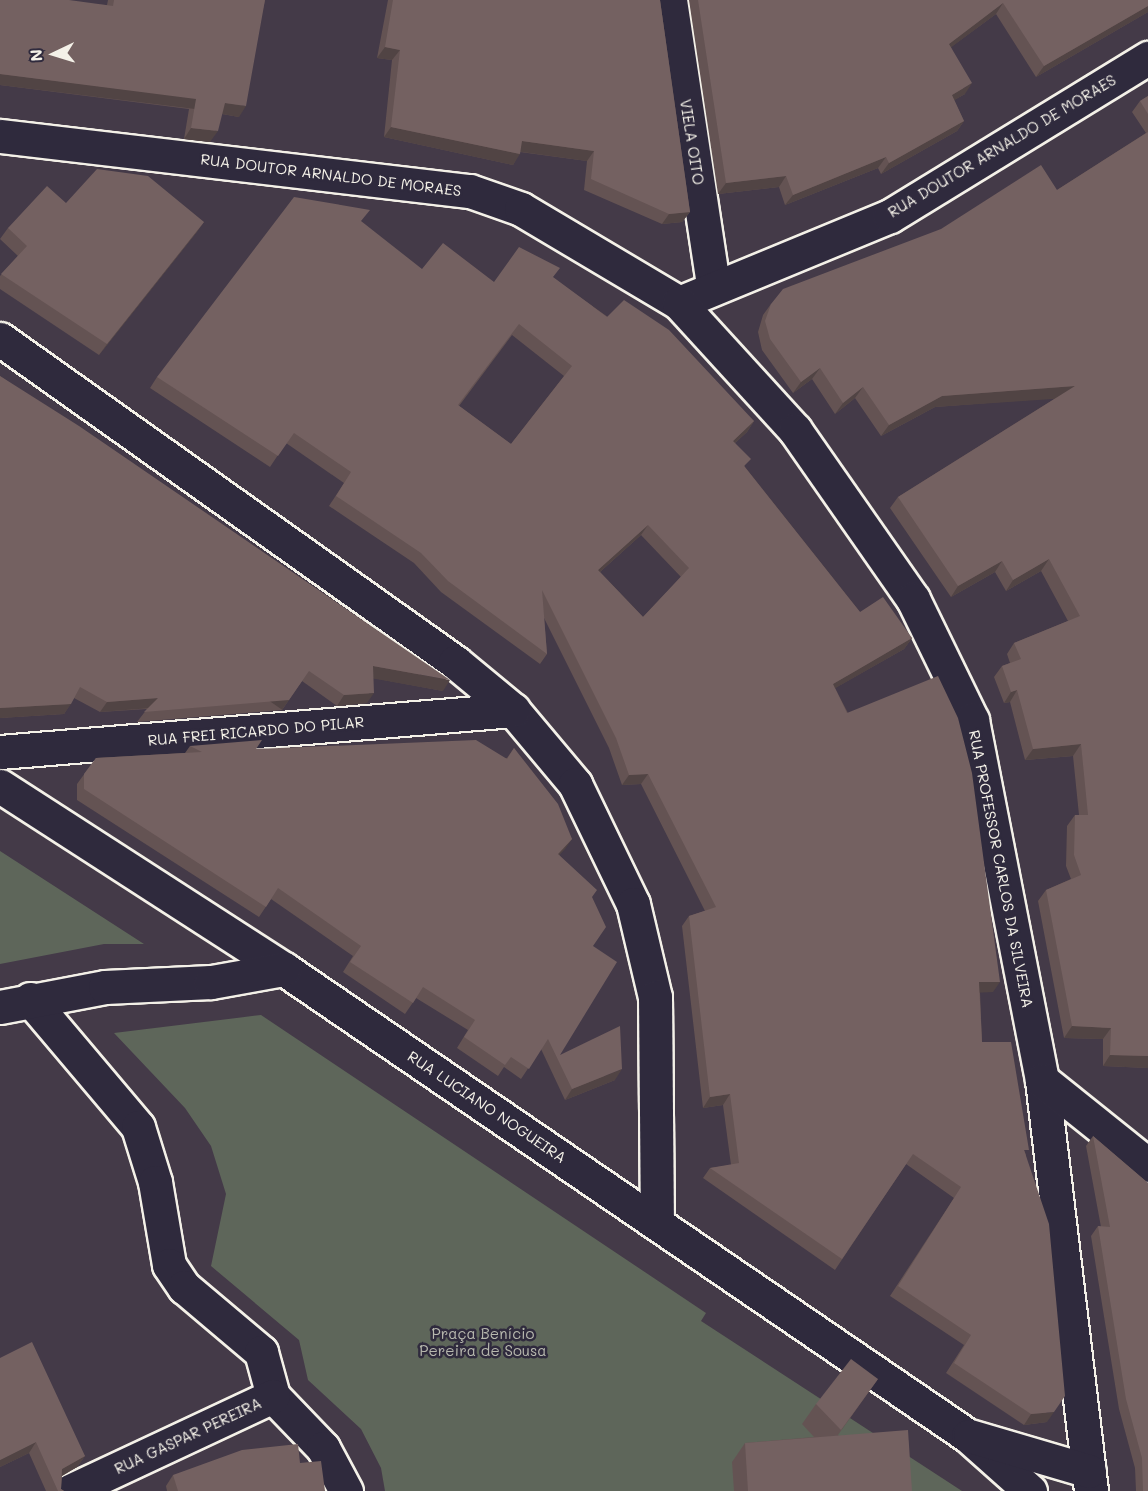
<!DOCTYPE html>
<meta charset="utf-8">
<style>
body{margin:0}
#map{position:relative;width:1148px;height:1491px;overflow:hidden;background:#443a48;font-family:Mali,sans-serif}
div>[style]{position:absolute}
.green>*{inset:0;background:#5e665a}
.roads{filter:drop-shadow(2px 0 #f4f1e8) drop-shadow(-2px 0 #f4f1e8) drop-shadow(0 2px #f4f1e8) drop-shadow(0 -2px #f4f1e8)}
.street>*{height:33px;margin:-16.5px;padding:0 16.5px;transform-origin:16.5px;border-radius:16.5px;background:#2f2a3d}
.wall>*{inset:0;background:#645353}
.shaded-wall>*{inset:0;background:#514444;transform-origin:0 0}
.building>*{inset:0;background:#746161}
span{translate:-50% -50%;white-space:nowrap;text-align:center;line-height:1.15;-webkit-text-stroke:5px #2f2a3d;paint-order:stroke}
.street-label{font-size:15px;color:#f4f1e8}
.park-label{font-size:15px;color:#b8b9af}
.north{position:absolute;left:24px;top:24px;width:60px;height:60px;-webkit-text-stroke:4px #2f2a3d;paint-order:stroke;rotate:266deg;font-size:16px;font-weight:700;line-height:24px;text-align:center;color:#f4f1e8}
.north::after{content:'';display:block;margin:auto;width:21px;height:27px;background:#f4f1e8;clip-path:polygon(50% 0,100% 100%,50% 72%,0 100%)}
</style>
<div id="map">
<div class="green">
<i style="clip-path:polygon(0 851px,144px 944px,104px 944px,0 964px)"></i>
<i style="clip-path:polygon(261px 1015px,706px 1313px,701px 1321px,962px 1491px,385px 1491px,381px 1468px,361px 1429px,308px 1380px,299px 1340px,211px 1266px,226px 1194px,211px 1146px,185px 1108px,114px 1033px)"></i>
</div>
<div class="roads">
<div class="street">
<i style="left:670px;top:0;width:287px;rotate:81.4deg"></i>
<i style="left:0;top:136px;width:473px;rotate:6.7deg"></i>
<i style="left:470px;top:191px;width:54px;rotate:19.4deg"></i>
<i style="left:521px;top:209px;width:184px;rotate:30.7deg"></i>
<i style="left:679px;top:303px;width:228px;rotate:-22.4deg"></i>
<i style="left:890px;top:216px;width:303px;rotate:-31.5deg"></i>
<i style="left:679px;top:303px;width:172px;rotate:47.6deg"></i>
<i style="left:795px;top:430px;width:206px;rotate:55.1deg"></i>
<i style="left:913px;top:599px;width:135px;rotate:64deg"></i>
<i style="left:972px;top:720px;width:367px;rotate:79deg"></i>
<i style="left:1042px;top:1080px;width:414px;rotate:83.2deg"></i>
<i style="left:0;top:339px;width:558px;rotate:35.37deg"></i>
<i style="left:455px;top:662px;width:75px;rotate:39.6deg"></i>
<i style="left:513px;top:710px;width:97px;rotate:50deg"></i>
<i style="left:575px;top:784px;width:133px;rotate:64.2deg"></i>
<i style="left:633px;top:904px;width:96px;rotate:76.7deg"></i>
<i style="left:655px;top:997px;width:226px;rotate:89.5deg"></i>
<i style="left:0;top:752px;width:515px;rotate:-4.68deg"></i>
<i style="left:0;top:786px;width:338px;rotate:32.8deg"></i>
<i style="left:284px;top:969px;width:828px;rotate:34.32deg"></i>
<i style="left:968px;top:1436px;width:83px;rotate:41.6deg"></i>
<i style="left:30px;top:999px;width:167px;rotate:49.8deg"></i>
<i style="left:138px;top:1127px;width:58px;rotate:72.8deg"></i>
<i style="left:155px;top:1182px;width:84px;rotate:80.4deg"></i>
<i style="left:169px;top:1265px;width:27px;rotate:56deg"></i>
<i style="left:184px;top:1287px;width:101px;rotate:40.2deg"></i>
<i style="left:261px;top:1352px;width:46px;rotate:74.7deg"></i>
<i style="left:0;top:1007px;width:107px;rotate:-10.8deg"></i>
<i style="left:105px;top:987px;width:106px;rotate:-2.7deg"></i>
<i style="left:211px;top:982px;width:74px;rotate:-10.1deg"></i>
<i style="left:1042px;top:1080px;width:136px;rotate:38.7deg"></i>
<i style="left:273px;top:1396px;width:72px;rotate:46.1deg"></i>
<i style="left:323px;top:1448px;width:49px;rotate:61.9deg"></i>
<i style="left:970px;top:1436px;width:124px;rotate:16.4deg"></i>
<i style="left:70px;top:1491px;width:224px;rotate:-25.1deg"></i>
</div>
</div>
<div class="wall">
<i style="clip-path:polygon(0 0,107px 5px,108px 0,265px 0,239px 117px,222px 114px,210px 142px,184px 139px,189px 109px,0 85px)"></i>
<i style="clip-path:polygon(388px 0,660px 0,690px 212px,682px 222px,662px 224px,584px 190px,587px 161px,520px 152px,513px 165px,384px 137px,392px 60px,377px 58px)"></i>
<i style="clip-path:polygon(689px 0,1148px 0,1148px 12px,1036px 77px,996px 14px,951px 47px,965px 94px,954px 100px,964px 121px,957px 131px,881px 174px,878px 168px,785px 205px,779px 187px,718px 194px)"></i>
<i style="clip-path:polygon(1148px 96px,1148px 1068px,1103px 1066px,1103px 1039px,1064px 1038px,1038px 901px,1046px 890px,1071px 879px,1066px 866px,1067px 826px,1075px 815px,1079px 815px,1073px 756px,1025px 760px,1010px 702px,1004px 703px,994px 677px,1002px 666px,1010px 663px,1007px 654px,1014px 643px,1068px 621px,1041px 571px,1006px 591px,995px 572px,951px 597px,890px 508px,898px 497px,1056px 398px,935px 407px,881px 436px,855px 398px,835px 414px,812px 379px,793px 393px,762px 350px,758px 332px,763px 315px,771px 304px,1057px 190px,1146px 133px,1132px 112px,1140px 101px)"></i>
<i style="clip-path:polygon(66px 203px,204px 222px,196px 233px,99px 355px,0 289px,0 276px,18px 256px,0 239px,8px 228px)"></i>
<i style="clip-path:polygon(evenodd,422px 269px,494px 282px,553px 278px,754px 421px,747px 432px,735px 443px,745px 467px,860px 612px,912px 638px,904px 649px,835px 688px,993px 992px,980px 992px,982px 1042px,1026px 1155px,1047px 1422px,1024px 1425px,946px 1373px,964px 1345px,890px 1296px,954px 1198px,906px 1164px,835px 1270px,703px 1178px,710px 1168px,731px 1165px,723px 1105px,703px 1108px,682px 926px,689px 916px,705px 911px,641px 784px,622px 785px,609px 748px,544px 618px,547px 654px,540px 664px,441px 592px,414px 563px,329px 506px,344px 483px,286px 443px,270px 467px,150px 388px,157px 377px,422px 269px,512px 335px,564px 376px,511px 444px,459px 406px,512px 335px,422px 269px,641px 535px,681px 577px,643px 617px,600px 572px,641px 535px)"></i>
<i style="clip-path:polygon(0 376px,443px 691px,373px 678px,367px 703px,337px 706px,302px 681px,282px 710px,137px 722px,147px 709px,100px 712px,74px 698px,64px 714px,0 718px)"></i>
<i style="clip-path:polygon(190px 746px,507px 758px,514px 748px,572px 839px,559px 855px,592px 897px,593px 946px,560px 1055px,615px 1080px,565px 1100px,541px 1049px,521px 1079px,504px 1067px,498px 1076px,457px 1048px,468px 1030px,416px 998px,405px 1014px,343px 972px,353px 956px,271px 899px,259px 917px,77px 800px,77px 784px,96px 758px,185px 753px)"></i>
<i style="clip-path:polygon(1093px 1136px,1148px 1183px,1148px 1491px,1136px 1491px,1135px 1468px,1119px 1409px,1091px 1236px,1098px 1226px,1101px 1227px,1086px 1146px)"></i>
<i style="clip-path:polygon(0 1358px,85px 1456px,77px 1467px,62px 1476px,61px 1489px,64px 1491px,46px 1491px,29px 1453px,0 1467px)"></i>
<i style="clip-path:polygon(878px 1379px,838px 1435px,912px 1491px,734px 1491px,732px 1462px,745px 1443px,814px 1437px,802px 1424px,816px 1404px)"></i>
<i style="clip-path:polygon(300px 1463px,325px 1491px,167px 1491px,166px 1486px,173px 1475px)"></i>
</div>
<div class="shaded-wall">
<i style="clip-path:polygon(1003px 3px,996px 14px,942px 54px,949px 44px)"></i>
<i style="clip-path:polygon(1148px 6px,1148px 12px,1036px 77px,1044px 66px)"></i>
<i style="clip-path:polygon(385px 47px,400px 50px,392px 60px,377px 58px)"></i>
<i style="left:0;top:74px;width:198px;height:11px;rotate:7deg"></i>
<i style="clip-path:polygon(972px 83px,965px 94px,944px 106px,952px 95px)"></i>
<i style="clip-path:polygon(225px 103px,246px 106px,239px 117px,217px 113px)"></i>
<i style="clip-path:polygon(964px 121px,957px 131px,881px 174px,889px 163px)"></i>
<i style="clip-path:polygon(391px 127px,520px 154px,513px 165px,384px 137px)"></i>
<i style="clip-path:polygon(191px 128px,218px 131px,210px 142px,184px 139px)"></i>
<i style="clip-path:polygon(522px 141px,594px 151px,587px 161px,515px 151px)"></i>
<i style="clip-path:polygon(886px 157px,878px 168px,785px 205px,793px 195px)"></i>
<i style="clip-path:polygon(786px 176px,779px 187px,718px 194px,726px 183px)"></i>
<i style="clip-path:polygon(690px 212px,682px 222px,662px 224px,669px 214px)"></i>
<i style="clip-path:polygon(204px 222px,196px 233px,99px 355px,107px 344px)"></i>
<i style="clip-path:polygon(820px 368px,812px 379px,793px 393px,801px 382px)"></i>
<i style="clip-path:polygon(1075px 386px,1067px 398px,935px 407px,881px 436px,889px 425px,942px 396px)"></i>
<i style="clip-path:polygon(863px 387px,855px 398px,835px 414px,843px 403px)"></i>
<i style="clip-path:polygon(754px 421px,747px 432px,726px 451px,733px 441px)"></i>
<i style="clip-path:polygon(648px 525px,641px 535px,591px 580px,598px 570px)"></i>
<i style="clip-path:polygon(1049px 559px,1041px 571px,1006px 591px,1013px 580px)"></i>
<i style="clip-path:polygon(1002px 561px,995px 572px,951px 597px,958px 586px)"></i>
<i style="clip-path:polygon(912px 638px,904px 649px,825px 694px,833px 684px)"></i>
<i style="clip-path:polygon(373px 666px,450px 680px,443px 691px,365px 677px)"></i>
<i style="clip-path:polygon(1017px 690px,1010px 702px,1004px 703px,1011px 692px)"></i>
<i style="clip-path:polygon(374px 693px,367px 703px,337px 706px,344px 695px)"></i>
<i style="clip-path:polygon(158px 698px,151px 708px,100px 712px,107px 702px)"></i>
<i style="left:289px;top:700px;width:12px;height:145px;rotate:125deg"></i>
<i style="clip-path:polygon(71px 704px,64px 714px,0 718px,0 708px)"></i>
<i style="clip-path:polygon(1081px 744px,1073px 756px,1025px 760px,1033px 749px)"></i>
<i style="clip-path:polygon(648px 774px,641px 784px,622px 785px,629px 775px)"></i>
<i style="clip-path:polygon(572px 839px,565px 849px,551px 864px,558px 854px)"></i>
<i style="clip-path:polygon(979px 982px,1000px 982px,993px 992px,972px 993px)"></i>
<i style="clip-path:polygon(1072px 1026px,1111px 1028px,1103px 1039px,1064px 1038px)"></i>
<i style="clip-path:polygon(1110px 1055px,1148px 1056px,1148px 1068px,1103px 1066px)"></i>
<i style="clip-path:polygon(622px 1069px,615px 1080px,565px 1100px,572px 1089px)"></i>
<i style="clip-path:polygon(730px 1094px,723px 1105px,703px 1108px,710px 1097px)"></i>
<i style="clip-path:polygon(1054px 1412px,1047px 1422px,1024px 1425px,1031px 1414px)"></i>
<i style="clip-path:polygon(36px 1442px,29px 1453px,0 1467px,0 1460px)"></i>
<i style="clip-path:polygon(85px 1456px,77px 1467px,55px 1480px,62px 1469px)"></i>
</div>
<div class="building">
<i style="clip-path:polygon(0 0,69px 0,113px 6px,114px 0,265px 0,246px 106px,225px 103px,218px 131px,191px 128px,196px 99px,0 74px)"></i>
<i style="clip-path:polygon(393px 0,660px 0,690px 212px,669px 214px,591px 179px,594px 151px,522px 141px,520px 154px,391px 127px,400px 50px,385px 47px)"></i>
<i style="clip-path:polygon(698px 0,1148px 0,1148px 6px,1044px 66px,1003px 3px,949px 44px,972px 83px,952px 95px,964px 121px,889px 163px,886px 157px,793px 195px,786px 176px,726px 183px)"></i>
<i style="clip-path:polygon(1148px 96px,1148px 114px,1140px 101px)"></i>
<i style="clip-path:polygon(1148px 132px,1148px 1056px,1110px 1055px,1111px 1028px,1072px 1026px,1046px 890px,1081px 875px,1074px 855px,1075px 815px,1088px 815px,1081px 744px,1033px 749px,1017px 690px,1011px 692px,1002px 666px,1021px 659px,1014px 643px,1080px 616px,1049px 559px,1013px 580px,1002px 561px,958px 586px,898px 497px,1075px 386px,942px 396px,889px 425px,863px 387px,843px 403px,820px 368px,801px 382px,770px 339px,765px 321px,771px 304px,783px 289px,941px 229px,1041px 165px,1057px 190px)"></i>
<i style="clip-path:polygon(97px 169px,148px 176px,204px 222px,107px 344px,1px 274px,27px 246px,8px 228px,47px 186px,66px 203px)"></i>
<i style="clip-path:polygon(evenodd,294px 197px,370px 210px,361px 221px,422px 269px,443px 243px,494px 282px,519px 247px,560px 268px,553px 277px,607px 317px,624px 300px,669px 330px,754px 421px,733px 441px,751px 459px,744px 466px,860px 612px,883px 597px,912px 638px,833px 684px,847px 713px,938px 676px,958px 718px,972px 773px,1000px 982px,979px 982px,982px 1042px,1011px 1042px,1029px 1150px,1024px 1150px,1049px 1224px,1065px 1396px,1054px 1412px,1031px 1414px,954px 1363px,971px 1335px,898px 1286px,961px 1187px,913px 1154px,842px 1259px,710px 1168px,739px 1163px,730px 1094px,710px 1097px,689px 916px,716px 907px,648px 774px,629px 775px,616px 738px,542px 590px,547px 654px,448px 581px,421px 553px,336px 496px,351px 472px,294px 433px,278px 456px,157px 377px,294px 197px,519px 324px,572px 366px,511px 444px,458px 405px,519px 324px,294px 197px,648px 525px,689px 568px,643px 617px,598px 570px,648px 525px)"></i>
<i style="clip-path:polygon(0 376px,79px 426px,450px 680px,373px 666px,374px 693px,344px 695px,309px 671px,289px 700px,144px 712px,158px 698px,107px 702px,80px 687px,71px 704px,0 708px)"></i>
<i style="clip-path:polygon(262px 740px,256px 749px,476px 740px,507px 759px,514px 748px,558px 804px,572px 839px,558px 854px,597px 890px,592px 897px,606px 927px,593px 946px,617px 962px,560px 1055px,620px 1026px,622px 1069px,572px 1089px,548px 1039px,529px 1069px,511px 1057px,505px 1065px,464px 1037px,475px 1020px,423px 987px,413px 1003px,350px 962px,361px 946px,278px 888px,266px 907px,84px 789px,84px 774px,96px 758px,202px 752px,190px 746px)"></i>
<i style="clip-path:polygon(1093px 1136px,1148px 1183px,1148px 1491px,1143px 1491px,1142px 1458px,1126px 1399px,1098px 1226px,1110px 1227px)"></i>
<i style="clip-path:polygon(32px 1342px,85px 1456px,62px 1469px,61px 1489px,64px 1491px,58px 1491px,36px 1442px,0 1460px,0 1358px)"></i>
<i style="clip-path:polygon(851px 1359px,878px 1379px,841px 1430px,816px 1404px)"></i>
<i style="clip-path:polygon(908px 1430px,912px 1491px,748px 1491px,745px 1443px)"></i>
<i style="clip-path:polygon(298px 1444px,300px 1463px,321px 1461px,325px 1491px,178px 1491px,173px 1475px,242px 1450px)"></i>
</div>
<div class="street-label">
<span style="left:692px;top:142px;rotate:81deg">VIELA OITO</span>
<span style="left:1002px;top:146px;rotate:-31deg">RUA DOUTOR ARNALDO DE MORAES</span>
<span style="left:331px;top:175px;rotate:7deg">RUA DOUTOR ARNALDO DE MORAES</span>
<span style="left:256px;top:731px;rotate:-5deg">RUA FREI RICARDO DO PILAR</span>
<span style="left:1001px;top:869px;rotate:79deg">RUA PROFESSOR CARLOS DA SILVEIRA</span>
<span style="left:487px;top:1107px;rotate:34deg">RUA LUCIANO NOGUEIRA</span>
<span style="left:188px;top:1436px;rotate:-25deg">RUA GASPAR PEREIRA</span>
</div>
<div class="park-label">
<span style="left:483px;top:1342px">Praça Benício<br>Pereira de Sousa</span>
</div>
<div class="north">N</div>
</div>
